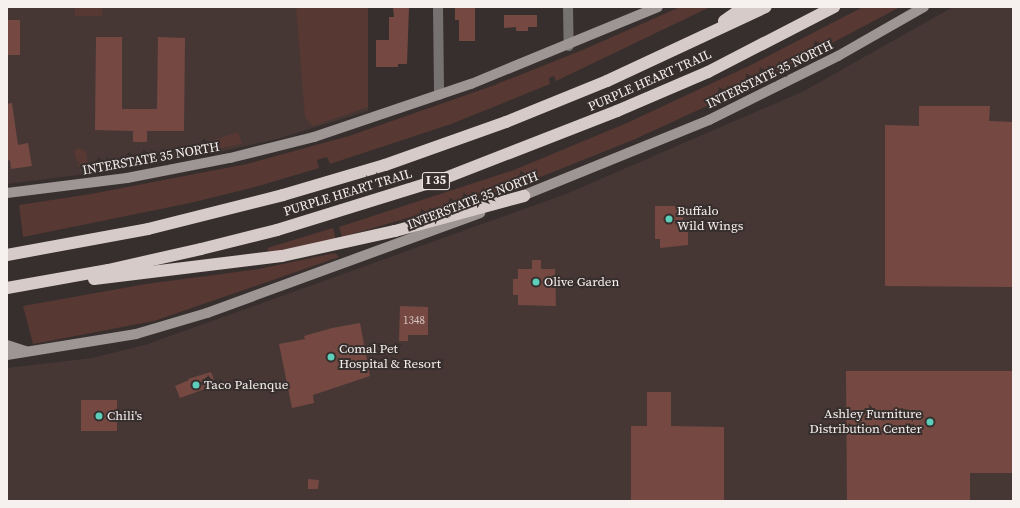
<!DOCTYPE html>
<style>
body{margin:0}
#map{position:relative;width:1020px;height:508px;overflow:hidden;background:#372f2d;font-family:"Source Serif 4",serif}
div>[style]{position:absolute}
.built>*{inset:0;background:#463735}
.green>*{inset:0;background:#583833}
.building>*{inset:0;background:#754942;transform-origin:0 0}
.street>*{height:10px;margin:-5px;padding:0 5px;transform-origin:5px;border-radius:5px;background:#767271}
.secondary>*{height:10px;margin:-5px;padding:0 5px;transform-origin:5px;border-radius:5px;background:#9d9694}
.highway>*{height:12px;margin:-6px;padding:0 6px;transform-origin:6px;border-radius:6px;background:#d6cbc9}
.dots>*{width:11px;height:11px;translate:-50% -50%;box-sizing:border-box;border:2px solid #372f2d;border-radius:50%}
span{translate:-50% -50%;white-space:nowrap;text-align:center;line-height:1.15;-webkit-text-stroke:4px #372f2d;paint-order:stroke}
.number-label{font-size:11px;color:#d6c6c4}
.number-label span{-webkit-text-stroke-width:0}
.shield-label span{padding:1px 3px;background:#372f2d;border:1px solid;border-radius:3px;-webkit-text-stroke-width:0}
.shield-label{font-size:12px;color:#f6f0ef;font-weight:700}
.street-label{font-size:13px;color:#f6f0ef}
.poi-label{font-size:13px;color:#f6f0ef}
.left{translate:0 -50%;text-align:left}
.right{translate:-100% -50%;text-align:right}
.frame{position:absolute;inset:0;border:8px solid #f6f0ef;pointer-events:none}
</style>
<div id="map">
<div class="built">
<i style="clip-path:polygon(7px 7px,368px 7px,368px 111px,277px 139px,223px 151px,94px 173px,7px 184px)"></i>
<i style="clip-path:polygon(953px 7px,1013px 7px,1013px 501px,7px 501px,7px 368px,92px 358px,145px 345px,566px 194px,804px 91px)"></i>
</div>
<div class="green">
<i style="clip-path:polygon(75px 7px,101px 7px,103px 13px,101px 16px,75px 16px)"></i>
<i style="clip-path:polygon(296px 7px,368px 7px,368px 107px,313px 126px,305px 117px)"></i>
<i style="clip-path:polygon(680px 7px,710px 7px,556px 81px,554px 76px,549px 78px,550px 84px,451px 124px,330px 164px,327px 157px,317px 160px,319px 168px,255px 187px,190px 203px,23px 237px,19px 205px,91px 194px,247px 164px,349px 136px,492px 86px,585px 49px)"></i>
<i style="clip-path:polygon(863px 7px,900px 7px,757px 83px,633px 140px,518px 186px,342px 237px,339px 227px,514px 170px,627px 123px,749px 66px)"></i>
<i style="clip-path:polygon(238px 132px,242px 144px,186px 155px,178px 152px)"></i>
<i style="clip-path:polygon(78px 148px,86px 151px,89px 169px,82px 169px,78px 165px,80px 163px,76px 160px,74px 151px)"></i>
<i style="clip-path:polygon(157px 156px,156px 160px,93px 168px,91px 163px)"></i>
<i style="clip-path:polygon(333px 228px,336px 240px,270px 253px,267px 248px)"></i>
<i style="clip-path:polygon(335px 253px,339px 257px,154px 321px,33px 344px,23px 306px,146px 284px,259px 269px)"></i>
</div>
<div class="building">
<i style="clip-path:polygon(393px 7px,409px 7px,407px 64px,398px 64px,398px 67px,376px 67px,376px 40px,389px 40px,389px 17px,394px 17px)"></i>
<i style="clip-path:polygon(455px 7px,475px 7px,475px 41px,459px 41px,459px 20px,455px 20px)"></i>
<i style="clip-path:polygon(504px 15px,537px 15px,537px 27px,528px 27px,528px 31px,516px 31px,516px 27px,504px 28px)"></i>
<i style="left:7px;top:20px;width:13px;height:35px"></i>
<i style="clip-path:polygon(96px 37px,122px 37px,122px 109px,157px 109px,158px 37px,185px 38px,184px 131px,147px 131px,147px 142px,133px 142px,133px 131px,95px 130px)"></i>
<i style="clip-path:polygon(12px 103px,18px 145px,28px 143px,32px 166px,11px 169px,10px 160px,7px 161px,7px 104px)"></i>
<i style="clip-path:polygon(919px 106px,990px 106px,989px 121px,1013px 122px,1013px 287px,885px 286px,885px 125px,919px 126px)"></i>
<i style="clip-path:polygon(655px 206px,683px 206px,683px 232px,688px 232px,688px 245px,660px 248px,660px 239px,655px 239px)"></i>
<i style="clip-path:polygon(532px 260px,541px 260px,541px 269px,555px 269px,556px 306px,518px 305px,518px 295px,513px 295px,513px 279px,518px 279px,518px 269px,532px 269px)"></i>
<i style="clip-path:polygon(400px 306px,428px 307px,428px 335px,408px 335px,408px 341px,399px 341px)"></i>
<i style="clip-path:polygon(360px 323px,370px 376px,313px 395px,314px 403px,292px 408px,279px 344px,305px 339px,304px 336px,332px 328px)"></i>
<i style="clip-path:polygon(846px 371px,1013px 371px,1013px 473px,970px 473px,970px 501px,847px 501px)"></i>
<i style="clip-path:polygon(211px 372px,216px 385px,180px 398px,175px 386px,189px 380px,188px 379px)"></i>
<i style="clip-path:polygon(647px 392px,671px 392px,671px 426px,724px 427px,724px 501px,631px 501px,631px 426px,647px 426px)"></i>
<i style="left:81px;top:400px;width:36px;height:31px"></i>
<i style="clip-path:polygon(308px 479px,319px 480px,318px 489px,308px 489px)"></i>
</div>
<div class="street">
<i style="left:438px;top:7px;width:88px;rotate:89.3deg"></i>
<i style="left:568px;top:7px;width:39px;rotate:89deg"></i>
</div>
<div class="secondary">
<i style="left:7px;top:193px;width:121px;rotate:-7.1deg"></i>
<i style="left:127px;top:178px;width:105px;rotate:-11deg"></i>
<i style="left:230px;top:158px;width:87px;rotate:-14deg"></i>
<i style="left:314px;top:137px;width:166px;rotate:-18.7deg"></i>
<i style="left:471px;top:84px;width:202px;rotate:-22.4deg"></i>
<i style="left:517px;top:198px;width:207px;rotate:-22.1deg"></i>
<i style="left:709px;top:120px;width:144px;rotate:-26.4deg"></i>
<i style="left:838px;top:56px;width:99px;rotate:-29.7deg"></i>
<i style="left:7px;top:345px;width:20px;rotate:18deg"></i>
<i style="left:7px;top:355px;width:131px;rotate:-9.2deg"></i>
<i style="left:136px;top:334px;width:74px;rotate:-16.5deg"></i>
<i style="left:207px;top:313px;width:291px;rotate:-20.1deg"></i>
</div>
<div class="highway">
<i style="left:724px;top:21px;width:24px;rotate:-35deg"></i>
<i style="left:7px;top:255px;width:143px;rotate:-10.4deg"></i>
<i style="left:148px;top:229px;width:139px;rotate:-14.1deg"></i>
<i style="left:283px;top:195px;width:106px;rotate:-16.4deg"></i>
<i style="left:385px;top:165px;width:128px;rotate:-19.6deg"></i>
<i style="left:506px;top:122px;width:109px;rotate:-22.1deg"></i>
<i style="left:607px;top:81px;width:175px;rotate:-25deg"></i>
<i style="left:94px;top:279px;width:189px;rotate:-7deg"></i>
<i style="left:282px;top:256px;width:116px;rotate:-12.5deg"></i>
<i style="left:395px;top:231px;width:134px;rotate:-15.2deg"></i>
<i style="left:7px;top:288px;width:103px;rotate:-10.1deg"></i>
<i style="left:108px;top:270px;width:95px;rotate:-12.7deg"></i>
<i style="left:201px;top:249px;width:78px;rotate:-14deg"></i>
<i style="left:277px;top:230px;width:176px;rotate:-17.2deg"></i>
<i style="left:445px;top:178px;width:185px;rotate:-21.3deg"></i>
<i style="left:617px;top:111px;width:99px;rotate:-23.2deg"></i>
<i style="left:708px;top:72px;width:142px;rotate:-27.3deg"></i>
</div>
<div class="dots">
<i style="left:669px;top:219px;background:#5cceba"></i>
<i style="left:536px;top:282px;background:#5cceba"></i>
<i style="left:331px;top:357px;background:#5cceba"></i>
<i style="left:196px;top:385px;background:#5cceba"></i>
<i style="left:99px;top:416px;background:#5cceba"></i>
<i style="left:930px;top:422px;background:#5cceba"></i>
</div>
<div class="number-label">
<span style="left:414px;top:321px">1348</span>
</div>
<div class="shield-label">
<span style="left:436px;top:181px">I 35</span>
</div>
<div class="street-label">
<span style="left:770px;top:75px;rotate:-26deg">INTERSTATE 35 NORTH</span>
<span style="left:650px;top:81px;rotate:-24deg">PURPLE HEART TRAIL</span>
<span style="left:151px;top:159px;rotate:-10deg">INTERSTATE 35 NORTH</span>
<span style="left:348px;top:193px;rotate:-17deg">PURPLE HEART TRAIL</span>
<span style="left:473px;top:201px;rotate:-21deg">INTERSTATE 35 NORTH</span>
</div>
<div class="poi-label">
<span class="left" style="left:677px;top:219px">Buffalo<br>Wild Wings</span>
<span class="left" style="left:544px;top:282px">Olive Garden</span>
<span class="left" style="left:339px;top:357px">Comal Pet<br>Hospital &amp; Resort</span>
<span class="left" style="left:204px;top:385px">Taco Palenque</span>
<span class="right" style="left:922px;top:422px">Ashley Furniture<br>Distribution Center</span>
<span class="left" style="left:107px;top:416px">Chili's</span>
</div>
<div class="frame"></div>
</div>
